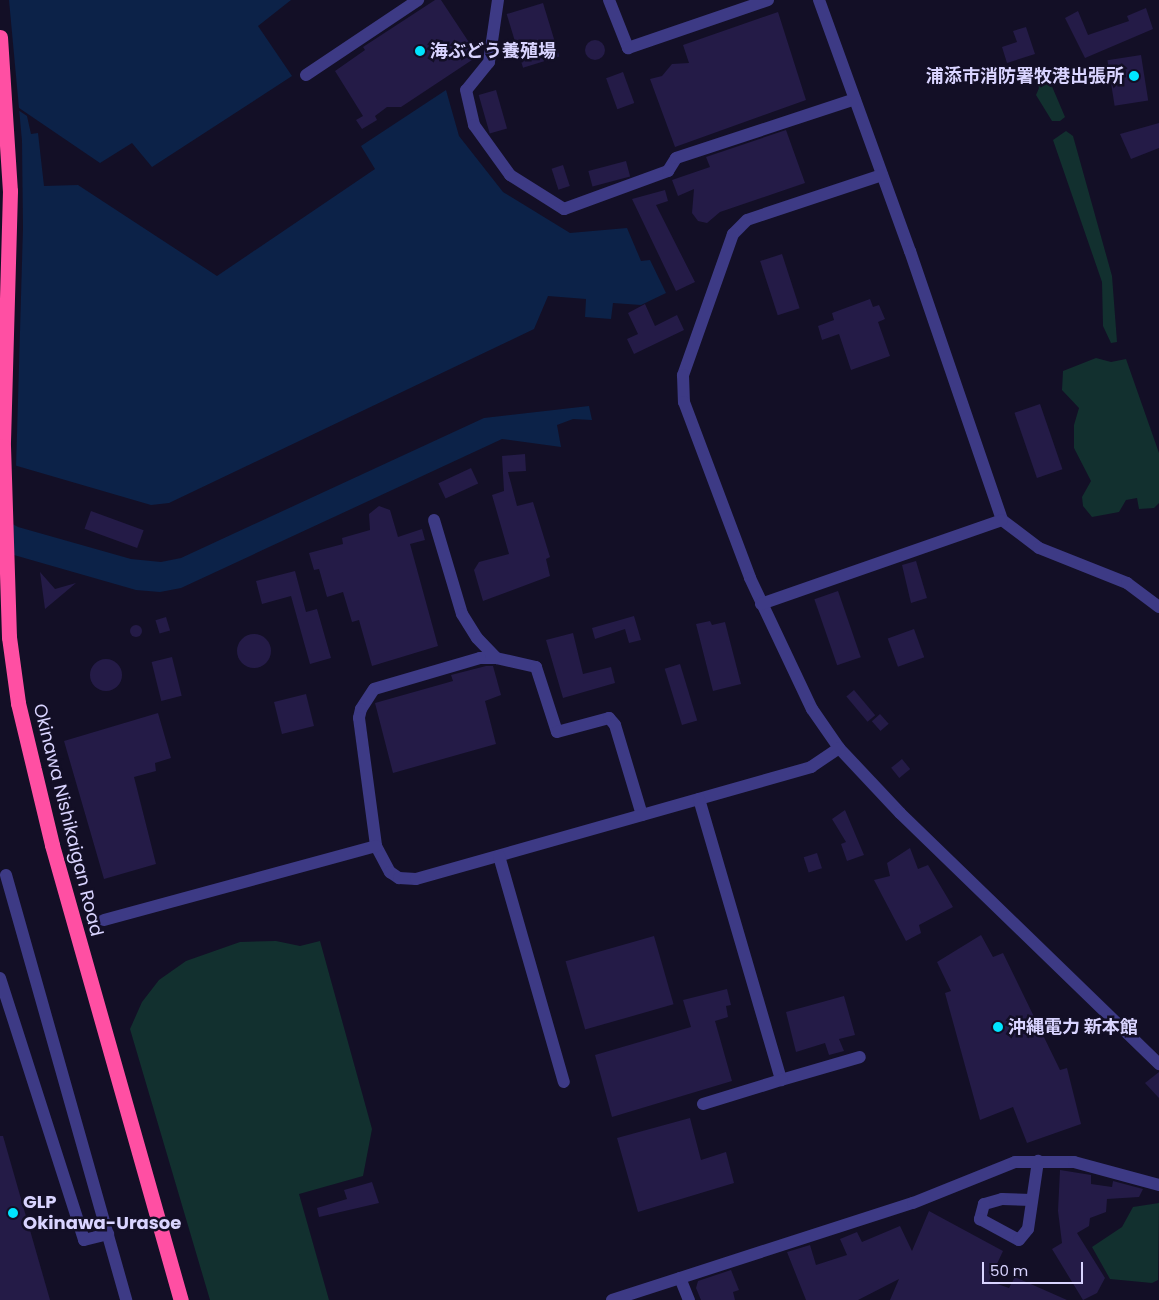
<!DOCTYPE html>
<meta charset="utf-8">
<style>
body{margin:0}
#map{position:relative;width:1159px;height:1300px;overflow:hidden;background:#130f26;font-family:Poppins,"Noto Sans JP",sans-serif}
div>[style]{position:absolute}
.green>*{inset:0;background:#12302f}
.water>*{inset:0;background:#0c2248}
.pier>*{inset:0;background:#130f26}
.building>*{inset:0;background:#241b47;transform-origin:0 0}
.round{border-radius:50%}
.minor>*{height:12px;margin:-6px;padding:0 6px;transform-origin:6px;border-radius:6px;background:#3d3a85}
.highway>*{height:15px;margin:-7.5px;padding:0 7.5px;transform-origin:7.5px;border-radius:7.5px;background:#ff4fa3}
.dots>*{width:14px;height:14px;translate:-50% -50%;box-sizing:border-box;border:2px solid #130f26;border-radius:50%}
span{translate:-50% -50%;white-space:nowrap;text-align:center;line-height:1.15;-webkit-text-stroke:5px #130f26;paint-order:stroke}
.poi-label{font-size:18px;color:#d9d4ff;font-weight:700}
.left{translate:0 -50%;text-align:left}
.right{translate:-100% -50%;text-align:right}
.street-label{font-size:18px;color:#d9d4ff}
.scale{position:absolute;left:982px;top:1262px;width:101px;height:22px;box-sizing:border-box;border:2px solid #d9d4ff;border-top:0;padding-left:6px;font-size:15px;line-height:18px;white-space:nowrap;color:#d9d4ff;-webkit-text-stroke:4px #130f26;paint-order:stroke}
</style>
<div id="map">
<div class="green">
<i style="clip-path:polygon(1039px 74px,1048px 77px,1065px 117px,1060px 121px,1052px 121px,1036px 95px,1039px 88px,1035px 79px)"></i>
<i style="clip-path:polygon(1066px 131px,1073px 136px,1112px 276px,1117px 342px,1111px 343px,1103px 326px,1102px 282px,1053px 140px)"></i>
<i style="clip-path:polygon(1096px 358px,1111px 362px,1126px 359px,1159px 453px,1159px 503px,1154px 508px,1139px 509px,1137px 498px,1126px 500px,1119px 512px,1092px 517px,1083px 506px,1082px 497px,1091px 481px,1074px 448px,1074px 425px,1079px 408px,1062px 390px,1063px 371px)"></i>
<i style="clip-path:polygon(276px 941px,300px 946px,320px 941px,372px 1129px,363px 1176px,299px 1194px,329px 1300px,210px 1300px,130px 1029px,142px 1002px,159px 980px,186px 961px,240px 942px)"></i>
<i style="clip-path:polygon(1159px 1203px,1158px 1280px,1152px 1283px,1110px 1279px,1092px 1247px,1122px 1227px,1133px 1207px)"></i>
</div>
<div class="water">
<i style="clip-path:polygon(0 0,291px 0,258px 26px,292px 76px,152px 167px,132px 143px,100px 163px,0 95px)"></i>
<i style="clip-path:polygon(446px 90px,459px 136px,503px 192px,570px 233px,627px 228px,641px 261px,650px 260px,666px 293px,641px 305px,613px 303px,611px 319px,585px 317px,586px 299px,548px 296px,534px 329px,169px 503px,151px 505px,0 461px,0 98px,27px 116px,31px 134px,38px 133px,44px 186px,78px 185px,217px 276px,375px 169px,361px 146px)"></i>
<i style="clip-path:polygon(589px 406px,592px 420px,573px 419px,557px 425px,561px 447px,502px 439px,181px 588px,160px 592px,136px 590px,0 551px,0 517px,18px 527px,131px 559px,161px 562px,181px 558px,484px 418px)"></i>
</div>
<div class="pier">
<i style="clip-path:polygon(0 0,9px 0,22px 141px,23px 228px,16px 469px,0 464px)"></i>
</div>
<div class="building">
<i style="clip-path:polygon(435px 0,441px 0,478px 56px,401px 107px,387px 107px,375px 116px,377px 120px,362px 129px,356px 120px,363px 116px,335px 71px,365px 50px,363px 47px)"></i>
<i style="left:543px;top:3px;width:56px;height:38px;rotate:73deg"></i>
<i style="clip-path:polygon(1146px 8px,1153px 29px,1085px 58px,1065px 18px,1078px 11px,1088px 35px,1129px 21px,1127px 16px)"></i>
<i style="clip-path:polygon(778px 12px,806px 100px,675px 147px,650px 79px,662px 76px,672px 64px,689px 63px,683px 45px)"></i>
<i style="clip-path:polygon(1026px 27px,1035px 54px,1007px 63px,1002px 47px,1017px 42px,1013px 31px)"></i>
<i class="round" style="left:585px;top:40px;width:20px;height:20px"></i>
<i style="left:1141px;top:55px;width:46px;height:34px;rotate:81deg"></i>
<i style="left:623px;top:72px;width:33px;height:18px;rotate:70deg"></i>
<i style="left:496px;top:90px;width:40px;height:18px;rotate:74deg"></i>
<i style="clip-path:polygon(1159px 123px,1159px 148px,1131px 159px,1120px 134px)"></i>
<i style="clip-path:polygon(786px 130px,805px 183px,720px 212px,707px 223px,698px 221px,692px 213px,694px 189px,678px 196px,672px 180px,710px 167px,706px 157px)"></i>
<i style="left:626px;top:161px;width:16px;height:39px;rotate:75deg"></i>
<i style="left:563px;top:165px;width:22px;height:12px;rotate:72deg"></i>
<i style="clip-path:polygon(665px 190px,668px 201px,656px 205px,695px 282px,676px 291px,632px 199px)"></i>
<i style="left:782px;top:254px;width:57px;height:23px;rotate:72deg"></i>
<i style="clip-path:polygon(870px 299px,873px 307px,879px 305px,885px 319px,878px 322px,890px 356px,851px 370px,839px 334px,822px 340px,818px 326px,834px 320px,832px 313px)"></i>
<i style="clip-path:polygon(645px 304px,655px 326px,677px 315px,684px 330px,634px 354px,627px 339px,638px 334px,628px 313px)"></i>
<i style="left:1040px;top:404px;width:69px;height:27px;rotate:71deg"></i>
<i style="clip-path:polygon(525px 454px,526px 471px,508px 472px,517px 506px,533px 502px,550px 557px,546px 559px,550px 576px,483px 601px,474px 570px,479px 562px,509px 554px,492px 495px,504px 491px,502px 456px)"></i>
<i style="left:471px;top:468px;width:17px;height:36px;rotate:65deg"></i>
<i style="clip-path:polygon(379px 506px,390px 510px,398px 537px,422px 529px,425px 540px,410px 544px,438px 646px,372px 666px,359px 620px,352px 622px,343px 592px,327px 597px,319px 569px,314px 570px,309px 553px,343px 544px,342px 538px,370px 530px,369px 514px)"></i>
<i style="left:91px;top:511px;width:56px;height:19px;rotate:20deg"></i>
<i style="clip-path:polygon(916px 561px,927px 598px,911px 603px,902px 565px)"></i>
<i style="clip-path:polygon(295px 571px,306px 612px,317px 609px,331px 658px,310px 664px,291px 596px,262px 604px,256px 581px)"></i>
<i style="clip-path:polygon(40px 572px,55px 589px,76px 583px,45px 609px)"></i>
<i style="left:838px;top:591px;width:70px;height:25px;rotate:71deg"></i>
<i style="clip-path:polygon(634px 616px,641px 640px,629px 643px,625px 629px,595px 639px,592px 628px)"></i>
<i style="left:166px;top:617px;width:14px;height:11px;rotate:73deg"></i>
<i style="clip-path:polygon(710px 621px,712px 625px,725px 622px,741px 684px,713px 691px,696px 624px)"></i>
<i class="round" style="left:130px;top:625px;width:12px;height:12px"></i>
<i style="left:914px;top:629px;width:30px;height:28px;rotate:70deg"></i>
<i style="clip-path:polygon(573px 633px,583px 674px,611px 667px,615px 683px,563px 698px,546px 640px)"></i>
<i class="round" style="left:237px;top:634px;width:34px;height:34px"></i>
<i style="left:172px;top:657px;width:40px;height:21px;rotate:76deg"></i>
<i class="round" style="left:90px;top:659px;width:32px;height:32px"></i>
<i style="left:680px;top:664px;width:59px;height:16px;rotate:73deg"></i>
<i style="clip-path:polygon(486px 666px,493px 666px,501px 695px,485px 701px,496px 744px,393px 773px,375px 703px,453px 681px,451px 675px)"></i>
<i style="left:854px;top:690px;width:33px;height:10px;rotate:50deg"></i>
<i style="left:306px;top:694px;width:33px;height:33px;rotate:76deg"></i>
<i style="clip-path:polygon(158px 713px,171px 758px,155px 763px,156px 771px,134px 777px,156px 864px,104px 879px,64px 741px)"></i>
<i style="left:880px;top:714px;width:13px;height:11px;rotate:48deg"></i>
<i style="left:902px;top:759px;width:13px;height:14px;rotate:51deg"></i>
<i style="clip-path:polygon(845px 810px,864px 855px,847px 861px,841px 844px,846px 842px,832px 819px)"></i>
<i style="clip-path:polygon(910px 848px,918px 869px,928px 865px,953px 907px,919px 925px,921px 933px,906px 941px,874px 880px,890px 876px,887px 863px)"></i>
<i style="left:817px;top:853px;width:16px;height:14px;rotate:72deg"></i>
<i style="clip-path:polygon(981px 935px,993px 957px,1003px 953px,1060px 1070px,1067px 1068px,1081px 1124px,1027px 1143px,1013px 1107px,980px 1120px,945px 993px,951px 991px,937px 962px)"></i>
<i style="left:654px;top:936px;width:71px;height:92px;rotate:74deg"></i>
<i style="clip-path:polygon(727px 989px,731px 1005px,726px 1006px,728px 1017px,715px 1021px,732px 1081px,612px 1117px,595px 1055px,691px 1027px,683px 1000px)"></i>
<i style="clip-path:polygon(844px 996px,855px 1035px,839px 1039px,844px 1051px,829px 1055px,825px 1043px,796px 1052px,786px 1012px)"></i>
<i style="clip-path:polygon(1159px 1072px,1159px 1098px,1145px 1083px)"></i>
<i style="clip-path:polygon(690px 1118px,701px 1160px,726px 1152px,734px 1183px,638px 1212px,617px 1138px)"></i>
<i style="clip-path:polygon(0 1136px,3px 1136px,50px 1300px,0 1300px)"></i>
<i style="clip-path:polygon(1060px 1170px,1091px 1175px,1091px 1184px,1112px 1187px,1113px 1181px,1143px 1189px,1139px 1197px,1107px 1199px,1106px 1212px,1090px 1218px,1089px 1226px,1077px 1233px,1105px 1278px,1097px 1293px,1083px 1300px,1052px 1249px,1062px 1243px,1058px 1211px)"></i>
<i style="clip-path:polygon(372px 1182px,379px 1203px,319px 1217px,317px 1208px,347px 1199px,344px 1190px)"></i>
<i style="clip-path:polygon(929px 1211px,1003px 1251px,989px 1281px,1009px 1288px,1015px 1277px,1067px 1300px,890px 1300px,899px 1279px,858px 1300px,806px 1300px,787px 1252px,810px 1245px,816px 1265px,847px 1255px,840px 1239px,857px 1232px,862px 1242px,900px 1226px,912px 1251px)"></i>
<i style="clip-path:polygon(731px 1270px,739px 1290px,733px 1292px,735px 1300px,701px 1300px,696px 1288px,698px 1281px)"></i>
</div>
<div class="minor">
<i style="left:498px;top:0;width:63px;rotate:98.3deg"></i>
<i style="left:489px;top:62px;width:36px;rotate:129deg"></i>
<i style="left:466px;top:90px;width:36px;rotate:77deg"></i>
<i style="left:474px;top:125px;width:62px;rotate:54.2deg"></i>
<i style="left:510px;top:175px;width:64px;rotate:32.2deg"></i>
<i style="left:564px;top:209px;width:111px;rotate:-20.1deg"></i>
<i style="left:668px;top:171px;width:15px;rotate:-58deg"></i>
<i style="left:676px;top:158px;width:188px;rotate:-18.2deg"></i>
<i style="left:609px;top:0;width:52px;rotate:68.4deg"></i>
<i style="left:628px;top:48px;width:148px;rotate:-18.9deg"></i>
<i style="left:819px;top:0;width:267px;rotate:70.1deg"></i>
<i style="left:910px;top:251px;width:284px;rotate:71.1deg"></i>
<i style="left:1002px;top:520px;width:46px;rotate:37.1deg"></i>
<i style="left:1039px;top:548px;width:95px;rotate:21.7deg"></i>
<i style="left:1127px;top:583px;width:40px;rotate:37deg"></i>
<i style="left:306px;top:75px;width:135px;rotate:-33.8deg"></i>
<i style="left:882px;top:175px;width:142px;rotate:161.6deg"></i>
<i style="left:747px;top:220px;width:20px;rotate:135deg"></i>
<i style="left:733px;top:234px;width:150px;rotate:109.5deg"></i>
<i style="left:683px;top:375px;width:27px;rotate:88deg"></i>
<i style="left:684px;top:402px;width:188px;rotate:69.4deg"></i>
<i style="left:750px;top:578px;width:145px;rotate:64.7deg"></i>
<i style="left:812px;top:709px;width:47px;rotate:55.3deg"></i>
<i style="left:839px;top:748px;width:89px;rotate:46.8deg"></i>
<i style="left:900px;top:813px;width:361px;rotate:44.1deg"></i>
<i style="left:434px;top:520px;width:98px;rotate:73.4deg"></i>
<i style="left:462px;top:614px;width:28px;rotate:58deg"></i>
<i style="left:477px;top:638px;width:28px;rotate:46deg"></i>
<i style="left:496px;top:658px;width:41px;rotate:12.7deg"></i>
<i style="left:536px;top:667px;width:68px;rotate:72.1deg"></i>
<i style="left:557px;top:732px;width:54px;rotate:-15.1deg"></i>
<i style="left:609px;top:718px;width:9px;rotate:49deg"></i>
<i style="left:615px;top:725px;width:94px;rotate:73.3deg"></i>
<i style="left:761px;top:604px;width:255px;rotate:-19.2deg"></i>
<i style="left:496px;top:658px;width:16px;rotate:180deg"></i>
<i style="left:480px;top:658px;width:110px;rotate:163.7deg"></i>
<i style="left:374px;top:689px;width:24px;rotate:123deg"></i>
<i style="left:361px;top:709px;width:9px;rotate:103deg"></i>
<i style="left:359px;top:718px;width:129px;rotate:82.4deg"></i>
<i style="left:376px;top:846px;width:30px;rotate:62deg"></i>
<i style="left:390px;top:872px;width:11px;rotate:34deg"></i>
<i style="left:399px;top:878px;width:17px;rotate:3deg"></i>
<i style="left:416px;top:879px;width:411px;rotate:-15.8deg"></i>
<i style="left:811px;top:767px;width:34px;rotate:-34deg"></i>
<i style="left:699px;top:799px;width:293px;rotate:73.7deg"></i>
<i style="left:781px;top:1080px;width:82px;rotate:-16.2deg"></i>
<i style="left:499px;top:856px;width:235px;rotate:74deg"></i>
<i style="left:6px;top:875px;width:442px;rotate:74.2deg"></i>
<i style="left:104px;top:920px;width:282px;rotate:-15.2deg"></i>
<i style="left:0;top:978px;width:275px;rotate:72.2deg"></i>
<i style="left:84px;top:1240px;width:25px;rotate:-14deg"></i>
<i style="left:703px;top:1104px;width:82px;rotate:-17.1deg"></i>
<i style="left:1032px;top:1200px;width:30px;rotate:-178deg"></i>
<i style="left:1002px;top:1199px;width:19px;rotate:164deg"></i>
<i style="left:984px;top:1204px;width:16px;rotate:105deg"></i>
<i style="left:980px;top:1219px;width:44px;rotate:28.3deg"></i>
<i style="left:1019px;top:1240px;width:14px;rotate:-51deg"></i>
<i style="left:1028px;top:1229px;width:69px;rotate:-81.6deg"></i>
<i style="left:680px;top:1278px;width:24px;rotate:68deg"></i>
<i style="left:612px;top:1300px;width:316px;rotate:-17.9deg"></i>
<i style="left:913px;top:1203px;width:110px;rotate:-21.9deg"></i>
<i style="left:1015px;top:1162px;width:59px"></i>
<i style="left:1074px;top:1162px;width:88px;rotate:15.1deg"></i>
</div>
<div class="highway">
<i style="left:0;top:37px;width:154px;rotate:86.3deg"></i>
<i style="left:10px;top:191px;width:255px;rotate:91.6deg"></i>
<i style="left:3px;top:446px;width:191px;rotate:88.2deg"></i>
<i style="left:9px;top:637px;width:67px;rotate:82.2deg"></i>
<i style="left:18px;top:703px;width:146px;rotate:76.5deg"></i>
<i style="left:52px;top:845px;width:473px;rotate:74.2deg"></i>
</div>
<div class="dots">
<i style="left:420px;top:51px;background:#00e5ff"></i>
<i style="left:1134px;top:76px;background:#00e5ff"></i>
<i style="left:998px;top:1027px;background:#00e5ff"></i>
<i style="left:13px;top:1213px;background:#00e5ff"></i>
</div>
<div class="poi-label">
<span class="left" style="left:430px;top:51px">海ぶどう養殖場</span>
<span class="right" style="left:1124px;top:76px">浦添市消防署牧港出張所</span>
<span class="left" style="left:1008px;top:1027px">沖縄電力 新本館</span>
<span class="left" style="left:23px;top:1213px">GLP<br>Okinawa-Urasoe</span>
</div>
<div class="street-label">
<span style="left:68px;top:820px;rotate:76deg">Okinawa Nishikaigan Road</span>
</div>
<div class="scale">50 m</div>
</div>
